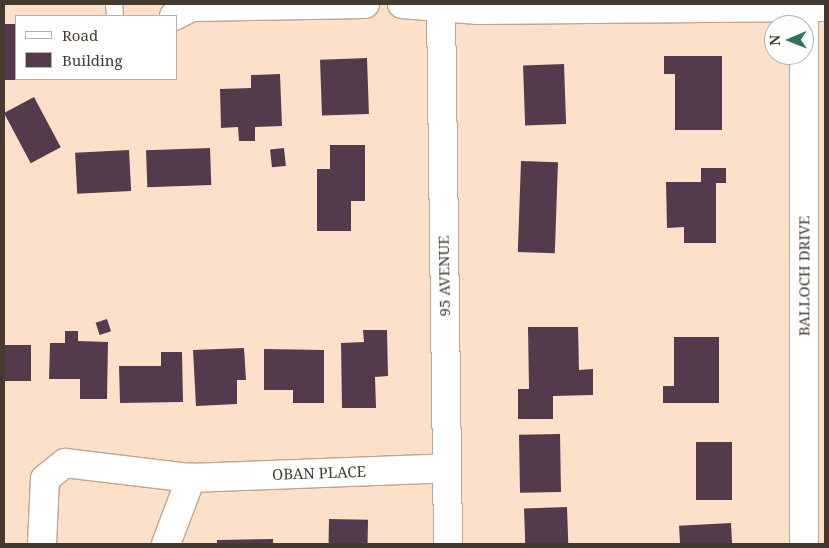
<!DOCTYPE html>
<style>
body{margin:0}
#map{position:relative;width:829px;height:548px;overflow:hidden;background:#fde0c9;font-family:"Noto Serif",serif}
div>[style]{position:absolute}
.building>*{inset:0;background:#533b4d;transform-origin:0 0}
.roads{filter:drop-shadow(1px 0 #c1a58f) drop-shadow(-1px 0 #c1a58f) drop-shadow(0 1px #c1a58f) drop-shadow(0 -1px #c1a58f)}
.service>*{height:16px;margin:-8px;padding:0 8px;transform-origin:8px;border-radius:8px;background:#fff}
.minor>*{height:28px;margin:-14px;padding:0 14px;transform-origin:14px;border-radius:14px;background:#fff}
span{translate:-50% -50%;white-space:nowrap;text-align:center;line-height:1.15;-webkit-text-stroke:5px #fff;paint-order:stroke}
.street-label{font-size:15px;color:#453a30}
.frame{position:absolute;inset:0;border:5px solid #453a30;pointer-events:none}
.legend{position:absolute;left:15px;top:15px;width:162px;height:65px;box-sizing:border-box;background:#fff;border:1px solid #b5b0ac;margin:0;padding:6px 9px;list-style:none;font-size:15px;color:#453a30}
.legend li{display:flex;align-items:center;gap:10px;height:25px}
.legend b{width:25px;border:1px solid #b5b0ac}
.north{position:absolute;left:764px;top:15px;width:50px;height:50px;box-sizing:border-box;background:#fff;border:1px solid #b5b0ac;border-radius:50%;rotate:269deg;font-size:14px;font-weight:700;line-height:20px;text-align:center;color:#453a30}
.north::after{content:'';display:block;margin:auto;width:18px;height:22px;background:#327260;clip-path:polygon(50% 0,100% 100%,50% 72%,0 100%)}
</style>
<div id="map">
<div class="building">
<i style="left:4px;top:24px;width:12px;height:56px"></i>
<i style="clip-path:polygon(664px 56px,722px 56px,722px 130px,675px 130px,675px 74px,664px 74px)"></i>
<i style="left:367px;top:58px;width:56px;height:47px;rotate:88deg"></i>
<i style="left:564px;top:64px;width:60px;height:41px;rotate:88deg"></i>
<i style="clip-path:polygon(280px 74px,282px 126px,255px 127px,255px 141px,239px 141px,238px 127px,221px 128px,220px 89px,251px 88px,251px 75px)"></i>
<i style="left:34px;top:97px;width:57px;height:34px;rotate:62deg"></i>
<i style="clip-path:polygon(330px 145px,365px 145px,365px 201px,351px 201px,351px 231px,317px 231px,317px 169px,330px 169px)"></i>
<i style="left:210px;top:148px;width:37px;height:64px;rotate:88deg"></i>
<i style="left:284px;top:148px;width:18px;height:14px;rotate:84deg"></i>
<i style="left:129px;top:150px;width:41px;height:54px;rotate:87deg"></i>
<i style="left:521px;top:161px;width:37px;height:91px;rotate:2deg"></i>
<i style="clip-path:polygon(701px 168px,726px 168px,726px 183px,716px 183px,716px 243px,684px 243px,684px 227px,667px 228px,666px 182px,701px 182px)"></i>
<i style="left:107px;top:319px;width:13px;height:12px;rotate:72deg"></i>
<i style="clip-path:polygon(528px 327px,578px 327px,579px 370px,593px 369px,593px 395px,553px 396px,553px 419px,518px 419px,518px 389px,529px 389px)"></i>
<i style="clip-path:polygon(363px 330px,387px 330px,388px 376px,375px 377px,376px 408px,342px 408px,341px 343px,364px 342px)"></i>
<i style="clip-path:polygon(65px 331px,78px 331px,78px 341px,108px 342px,107px 399px,80px 399px,80px 379px,49px 379px,50px 343px,65px 343px)"></i>
<i style="clip-path:polygon(674px 337px,719px 337px,719px 403px,663px 403px,663px 386px,674px 386px)"></i>
<i style="left:4px;top:345px;width:27px;height:36px"></i>
<i style="clip-path:polygon(244px 348px,246px 380px,237px 380px,237px 404px,196px 406px,193px 350px)"></i>
<i style="clip-path:polygon(264px 349px,324px 350px,324px 403px,293px 403px,293px 390px,264px 390px)"></i>
<i style="clip-path:polygon(161px 352px,182px 352px,183px 402px,120px 403px,119px 366px,161px 366px)"></i>
<i style="left:560px;top:434px;width:58px;height:41px;rotate:89deg"></i>
<i style="left:696px;top:442px;width:36px;height:58px"></i>
<i style="left:567px;top:507px;width:37px;height:43px;rotate:88deg"></i>
<i style="left:329px;top:519px;width:39px;height:25px;rotate:1deg"></i>
<i style="left:731px;top:523px;width:21px;height:52px;rotate:87deg"></i>
<i style="clip-path:polygon(273px 539px,273px 544px,217px 544px,217px 540px)"></i>
</div>
<div class="roads">
<div class="service">
<i style="left:114px;top:4px;width:12px;rotate:85deg"></i>
</div>
<div class="minor">
<i style="left:402px;top:4px;width:76px;rotate:4.5deg"></i>
<i style="left:478px;top:10px;width:347px;rotate:-0.5deg"></i>
<i style="left:441px;top:7px;width:537px;rotate:89.25deg"></i>
<i style="left:174px;top:16px;width:20px;rotate:-27deg"></i>
<i style="left:192px;top:7px;width:173px;rotate:-1deg"></i>
<i style="left:42px;top:544px;width:65px;rotate:-87.4deg"></i>
<i style="left:45px;top:479px;width:26px;rotate:-39deg"></i>
<i style="left:65px;top:463px;width:127px;rotate:6.8deg"></i>
<i style="left:191px;top:478px;width:256px;rotate:-2.2deg"></i>
<i style="left:166px;top:544px;width:71px;rotate:-69.3deg"></i>
<i style="left:804px;top:544px;width:537px;rotate:-90deg"></i>
</div>
</div>
<div class="street-label">
<span style="left:444px;top:276px;rotate:-91deg">95 AVENUE</span>
<span style="left:804px;top:276px;rotate:-90deg">BALLOCH DRIVE</span>
<span style="left:319px;top:473px;rotate:-2deg">OBAN PLACE</span>
</div>
<div class="frame"></div>
<ul class="legend">
<li><b style="height:6px;background:#fff"></b>Road</li>
<li><b style="height:14px;background:#533b4d"></b>Building</li>
</ul>
<div class="north">N</div>
</div>
